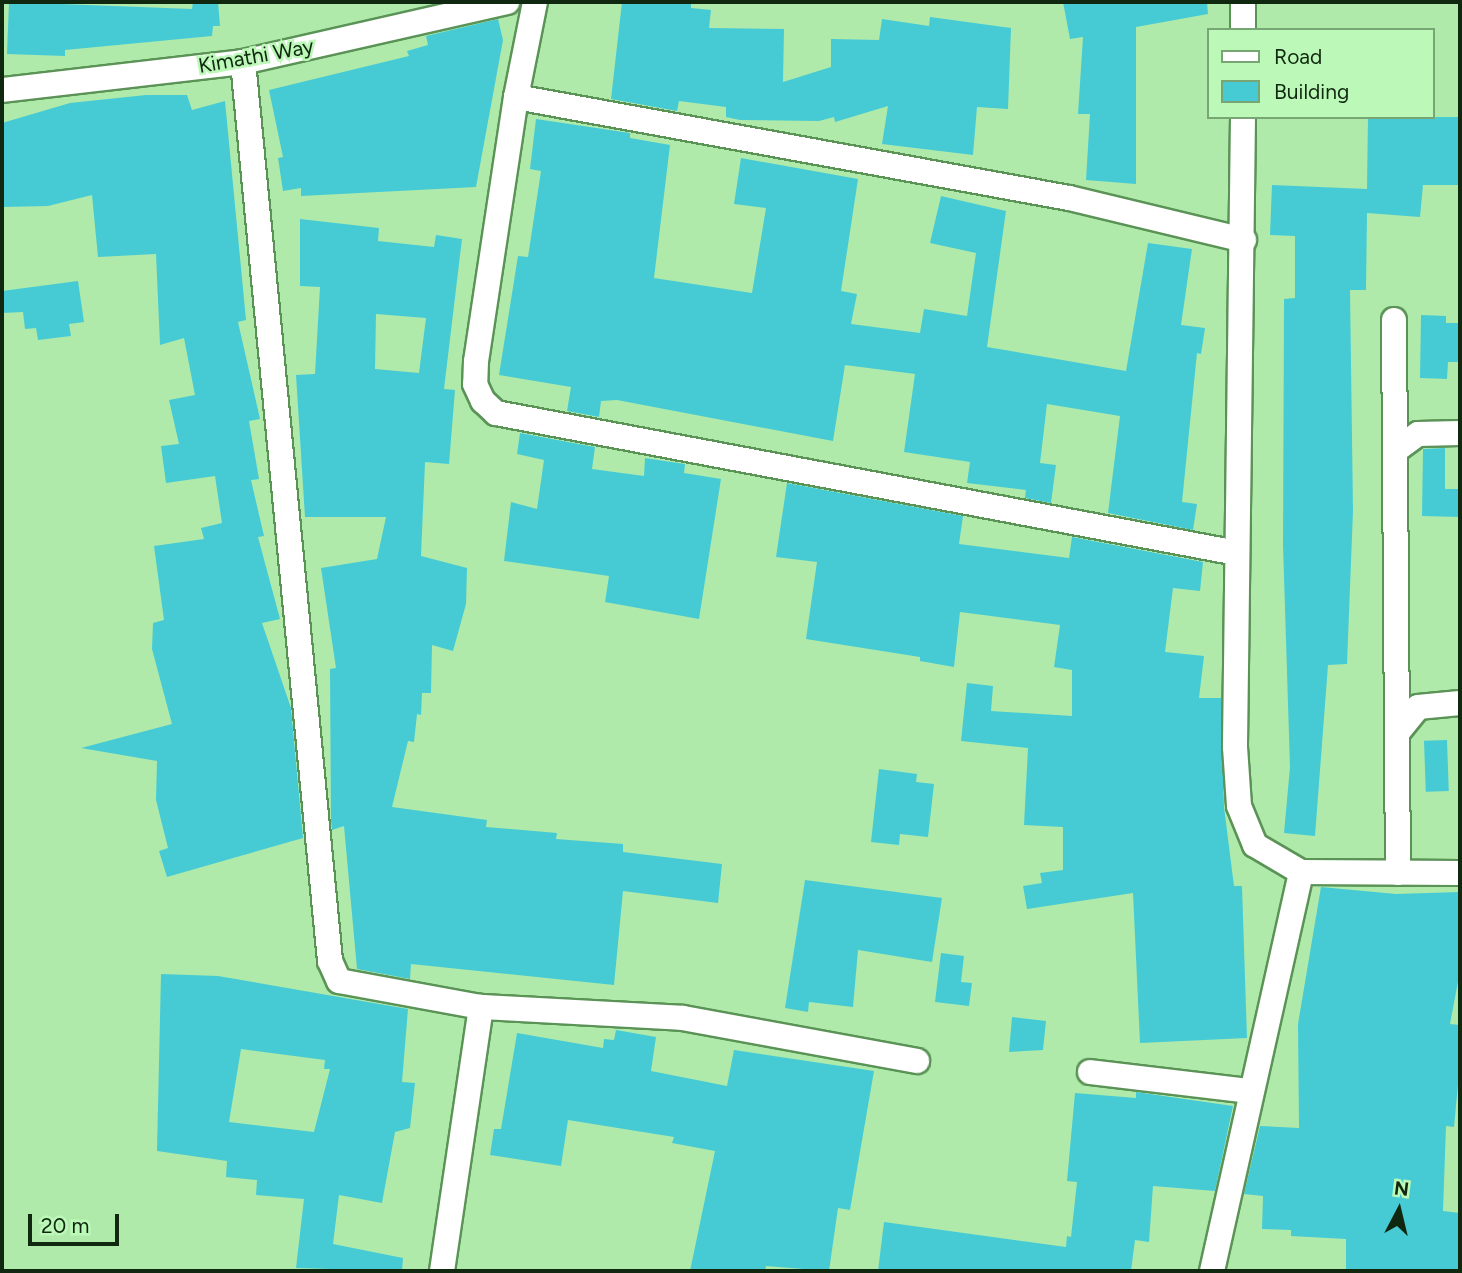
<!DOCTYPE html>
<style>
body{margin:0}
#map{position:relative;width:1462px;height:1273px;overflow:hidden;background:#afeaaa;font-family:Figtree,sans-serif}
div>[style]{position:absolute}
.building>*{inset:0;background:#46cbd5;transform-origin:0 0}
.roads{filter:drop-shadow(2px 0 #5b9357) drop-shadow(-2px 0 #5b9357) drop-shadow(0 2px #5b9357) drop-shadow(0 -2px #5b9357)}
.minor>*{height:24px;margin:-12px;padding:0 12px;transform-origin:12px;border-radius:12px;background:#fff}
span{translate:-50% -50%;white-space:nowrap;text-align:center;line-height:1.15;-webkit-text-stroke:5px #bcf8b7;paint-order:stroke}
.street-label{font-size:21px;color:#112810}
.frame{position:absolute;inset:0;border:4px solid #112810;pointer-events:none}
.legend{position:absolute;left:1207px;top:28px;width:228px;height:91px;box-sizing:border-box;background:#bcf8b7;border:2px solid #78a574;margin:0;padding:9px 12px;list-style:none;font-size:21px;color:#112810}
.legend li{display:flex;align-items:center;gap:14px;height:35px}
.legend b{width:35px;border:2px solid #78a574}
.north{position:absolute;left:1364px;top:1175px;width:70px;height:70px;-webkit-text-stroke:5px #bcf8b7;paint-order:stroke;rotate:7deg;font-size:19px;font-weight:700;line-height:28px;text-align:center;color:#112810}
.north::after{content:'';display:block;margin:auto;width:24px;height:32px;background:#112810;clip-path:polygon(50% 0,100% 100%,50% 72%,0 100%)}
.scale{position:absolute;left:28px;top:1214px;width:91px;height:32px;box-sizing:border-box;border:4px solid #112810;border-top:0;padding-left:9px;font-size:21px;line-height:24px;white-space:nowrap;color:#112810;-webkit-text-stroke:5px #bcf8b7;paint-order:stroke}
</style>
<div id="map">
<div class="building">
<i style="clip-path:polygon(9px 2px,192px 9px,193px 2px,218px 2px,220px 26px,213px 26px,212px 36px,65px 50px,65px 56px,7px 54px)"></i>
<i style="clip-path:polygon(622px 2px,691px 2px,691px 8px,711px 10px,709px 28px,784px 29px,783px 82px,831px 67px,831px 39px,879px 40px,882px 19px,929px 26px,930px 17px,1011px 28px,1008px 109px,977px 107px,973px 155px,882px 144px,888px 106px,835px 122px,834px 117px,819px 121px,740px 120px,726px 117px,726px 107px,679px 101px,677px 111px,611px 99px)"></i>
<i style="clip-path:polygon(1063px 2px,1207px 2px,1208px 14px,1136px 27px,1136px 184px,1086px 180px,1090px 114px,1078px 114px,1083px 37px,1070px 39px)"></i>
<i style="clip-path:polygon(498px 19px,503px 40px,476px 187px,301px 196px,301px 188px,283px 191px,278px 158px,283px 157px,269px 90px,409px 56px,407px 51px,428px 45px,426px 36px)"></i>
<i style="clip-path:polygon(146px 95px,187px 95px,192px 110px,225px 101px,246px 320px,238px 322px,260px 419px,249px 421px,259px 479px,251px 480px,264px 536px,258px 537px,280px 619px,262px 623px,291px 708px,303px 838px,167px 877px,159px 851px,168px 848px,156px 800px,157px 761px,81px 748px,172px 724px,152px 649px,153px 623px,164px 620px,154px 546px,204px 539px,201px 528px,222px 523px,215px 476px,166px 483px,161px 446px,179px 444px,169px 400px,195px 395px,184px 338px,160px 345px,156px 254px,98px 257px,92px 195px,48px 206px,2px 207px,2px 123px,70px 103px)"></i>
<i style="clip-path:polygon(1368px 117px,1460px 117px,1460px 185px,1423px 185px,1420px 217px,1367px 213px,1366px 290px,1350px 290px,1353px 511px,1347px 664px,1328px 665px,1315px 836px,1284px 833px,1290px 767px,1283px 545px,1284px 299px,1295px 298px,1295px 236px,1270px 235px,1272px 185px,1367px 189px)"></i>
<i style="clip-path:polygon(536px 119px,630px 133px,630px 138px,670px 145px,654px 278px,752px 293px,766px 208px,734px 204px,741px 158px,858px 179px,841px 291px,857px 294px,851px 324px,920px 333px,924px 309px,967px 316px,976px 253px,930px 243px,941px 196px,1006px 211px,987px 347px,1126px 371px,1148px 243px,1192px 249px,1181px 325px,1205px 328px,1201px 354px,1197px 353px,1182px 502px,1197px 504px,1193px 530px,1108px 513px,1120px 416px,1047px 404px,1040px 463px,1056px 465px,1051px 503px,1025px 498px,1026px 490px,967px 483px,970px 462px,904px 452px,915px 374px,845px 365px,833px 441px,617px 400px,601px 401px,599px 417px,567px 411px,571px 387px,499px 375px,518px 256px,528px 257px,541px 171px,530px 169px)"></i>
<i style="clip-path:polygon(evenodd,300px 219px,379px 228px,378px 241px,434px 247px,436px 235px,462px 239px,444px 389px,455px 390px,449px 464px,425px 462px,421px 556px,467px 568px,466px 604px,453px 651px,432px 645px,431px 693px,422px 693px,421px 715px,417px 714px,414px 742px,408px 741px,392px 807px,487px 820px,486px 827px,557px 833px,556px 839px,623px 844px,623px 852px,722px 864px,718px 903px,623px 891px,614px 985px,411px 964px,410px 979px,357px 969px,344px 826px,332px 830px,331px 821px,330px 669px,336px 668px,321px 568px,377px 559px,386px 517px,305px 517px,296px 375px,315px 374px,320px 287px,300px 286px,300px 219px,376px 314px,426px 318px,419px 373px,375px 369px,376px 314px)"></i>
<i style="clip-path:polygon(78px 281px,84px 322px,69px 324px,71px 336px,38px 340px,36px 328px,25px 329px,23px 312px,2px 313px,2px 291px)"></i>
<i style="clip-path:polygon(1421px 315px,1446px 316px,1446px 323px,1460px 323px,1460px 362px,1448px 362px,1447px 379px,1420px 378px)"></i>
<i style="clip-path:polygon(520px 433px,595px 447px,592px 469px,644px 476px,645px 458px,685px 464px,684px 473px,721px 479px,699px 619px,605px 602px,609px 576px,504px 561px,511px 502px,537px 509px,544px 460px,517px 454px)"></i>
<i style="clip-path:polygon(1445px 448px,1445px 489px,1460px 489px,1460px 517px,1422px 516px,1423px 449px)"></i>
<i style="clip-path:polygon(787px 483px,963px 516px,959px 544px,1069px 558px,1072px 537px,1203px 562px,1200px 591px,1173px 588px,1165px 652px,1204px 656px,1199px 698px,1221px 698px,1224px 807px,1234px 886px,1242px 886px,1247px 1038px,1140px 1043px,1133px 893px,1027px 909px,1023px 886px,1042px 883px,1040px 873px,1063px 870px,1063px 827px,1024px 825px,1028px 748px,961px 741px,967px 683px,993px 686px,991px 711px,1072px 716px,1072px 670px,1054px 667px,1060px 625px,960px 612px,954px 667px,920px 661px,920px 657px,806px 639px,817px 562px,776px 557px)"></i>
<i style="left:1447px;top:740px;width:51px;height:23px;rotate:88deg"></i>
<i style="clip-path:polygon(879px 769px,917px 774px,916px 782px,934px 784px,928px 837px,900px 834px,899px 845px,871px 842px)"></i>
<i style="clip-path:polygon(805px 880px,942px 898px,932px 962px,858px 950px,853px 1007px,809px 1002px,808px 1012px,785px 1008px)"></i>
<i style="clip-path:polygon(1321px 887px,1396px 894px,1460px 892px,1460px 971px,1450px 1024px,1460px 1025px,1460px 1063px,1454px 1127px,1446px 1126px,1443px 1211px,1460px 1213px,1460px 1271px,1346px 1271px,1346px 1239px,1291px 1236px,1291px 1230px,1262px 1229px,1263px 1196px,1244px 1194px,1260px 1126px,1299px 1128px,1298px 1024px)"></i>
<i style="clip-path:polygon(941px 953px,964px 956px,961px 982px,972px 983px,969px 1006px,935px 1002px)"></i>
<i style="clip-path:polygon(evenodd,161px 974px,218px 976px,408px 1009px,402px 1082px,415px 1083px,410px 1128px,395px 1132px,382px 1203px,339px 1195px,333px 1244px,403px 1258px,402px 1271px,296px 1268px,304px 1199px,256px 1195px,257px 1180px,226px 1177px,227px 1161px,157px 1151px,161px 974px,241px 1049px,325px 1060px,324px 1069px,330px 1069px,314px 1132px,229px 1122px,241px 1049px)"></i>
<i style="clip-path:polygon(1012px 1017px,1046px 1021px,1043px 1050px,1009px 1052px)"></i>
<i style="clip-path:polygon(616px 1030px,656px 1037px,651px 1071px,727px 1086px,734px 1050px,874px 1071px,850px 1210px,838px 1208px,829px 1271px,766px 1266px,765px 1271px,690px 1271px,715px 1151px,672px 1143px,674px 1137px,568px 1120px,561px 1166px,490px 1155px,494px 1129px,501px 1129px,517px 1033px,603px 1048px,604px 1039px,614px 1040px)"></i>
<i style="clip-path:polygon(1136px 1092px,1233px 1106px,1215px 1191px,1153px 1186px,1149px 1242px,1135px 1240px,1131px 1271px,878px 1271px,884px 1222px,1066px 1247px,1067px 1236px,1071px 1237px,1077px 1182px,1067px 1181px,1075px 1093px,1136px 1098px)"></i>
</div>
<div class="roads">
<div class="minor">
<i style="left:535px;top:2px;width:97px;rotate:101.3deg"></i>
<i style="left:516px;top:97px;width:267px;rotate:98.6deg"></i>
<i style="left:476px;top:361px;width:23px;rotate:92deg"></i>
<i style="left:475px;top:384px;width:19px;rotate:65deg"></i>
<i style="left:483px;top:401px;width:18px;rotate:43deg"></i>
<i style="left:496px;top:413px;width:754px;rotate:10.7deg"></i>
<i style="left:1243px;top:2px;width:28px;rotate:90deg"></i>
<i style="left:243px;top:62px;width:903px;rotate:84.47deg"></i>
<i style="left:330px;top:961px;width:22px;rotate:66deg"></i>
<i style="left:339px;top:981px;width:144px;rotate:10.4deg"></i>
<i style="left:481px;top:1007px;width:202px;rotate:3.1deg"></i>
<i style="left:683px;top:1018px;width:238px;rotate:10.4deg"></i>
<i style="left:2px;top:90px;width:243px;rotate:-6.6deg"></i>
<i style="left:243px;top:62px;width:271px;rotate:-12.8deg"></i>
<i style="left:516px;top:97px;width:562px;rotate:10.35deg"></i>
<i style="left:1069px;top:198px;width:180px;rotate:13.5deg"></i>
<i style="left:1243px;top:117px;width:630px;rotate:90.73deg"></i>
<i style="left:1235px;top:747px;width:59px;rotate:86.1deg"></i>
<i style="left:1239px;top:806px;width:42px;rotate:67.7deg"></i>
<i style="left:1255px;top:845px;width:53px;rotate:30.4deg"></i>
<i style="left:1301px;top:872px;width:159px;rotate:0.4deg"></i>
<i style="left:1394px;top:320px;width:553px;rotate:89.59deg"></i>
<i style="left:1396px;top:450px;width:27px;rotate:-36deg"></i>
<i style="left:1418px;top:434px;width:42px;rotate:-1.4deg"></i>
<i style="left:1398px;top:732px;width:32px;rotate:-51deg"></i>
<i style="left:1418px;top:707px;width:42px;rotate:-5.4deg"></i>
<i style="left:1090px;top:1072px;width:160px;rotate:6.8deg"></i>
<i style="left:442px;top:1271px;width:267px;rotate:-81.6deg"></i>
<i style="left:1212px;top:1271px;width:409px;rotate:-77.4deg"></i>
</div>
</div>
<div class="street-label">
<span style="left:256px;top:56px;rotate:-10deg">Kimathi Way</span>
</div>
<div class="frame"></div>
<ul class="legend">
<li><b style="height:9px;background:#fff"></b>Road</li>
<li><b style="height:19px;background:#46cbd5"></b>Building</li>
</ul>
<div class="north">N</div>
<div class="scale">20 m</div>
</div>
